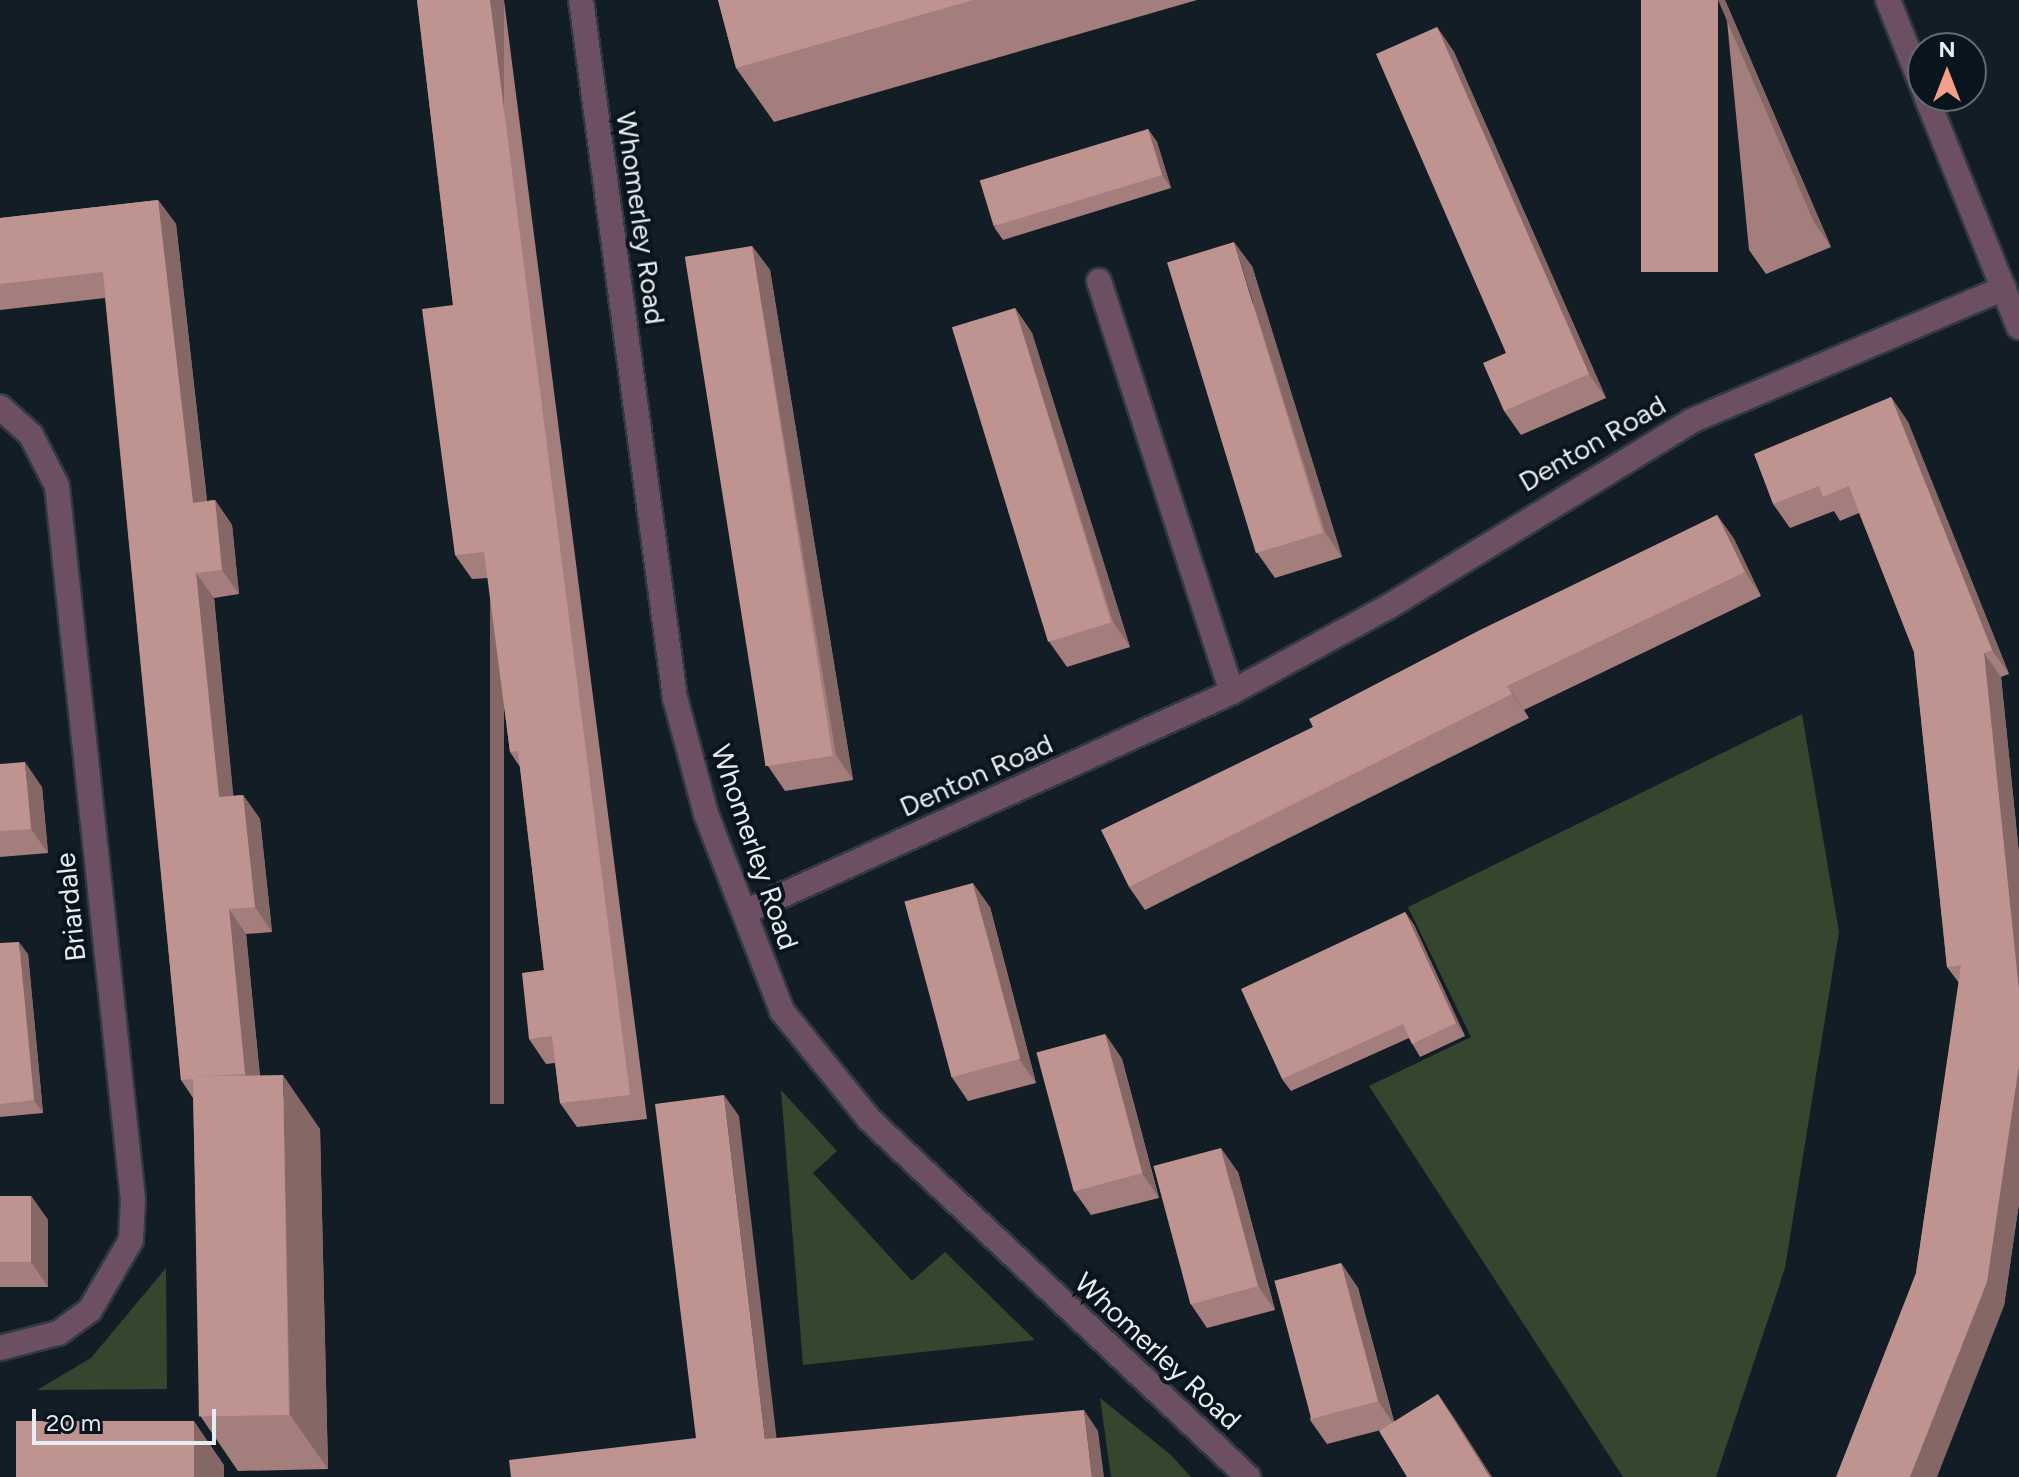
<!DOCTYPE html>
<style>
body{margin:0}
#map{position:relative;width:2019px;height:1477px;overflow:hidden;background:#131d25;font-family:Figtree,sans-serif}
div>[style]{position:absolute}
.green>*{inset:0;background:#34462e}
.roads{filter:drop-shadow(2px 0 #313a42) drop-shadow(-2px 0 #313a42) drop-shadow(0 2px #313a42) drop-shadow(0 -2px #313a42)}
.minor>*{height:24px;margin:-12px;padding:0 12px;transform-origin:12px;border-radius:12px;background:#6d4f63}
.wall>*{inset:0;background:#a37e7c}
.shaded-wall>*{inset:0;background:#856765;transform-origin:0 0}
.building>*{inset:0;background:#be9390;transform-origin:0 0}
span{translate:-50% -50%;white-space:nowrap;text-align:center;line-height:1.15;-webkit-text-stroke:8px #0a141c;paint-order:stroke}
.street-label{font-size:28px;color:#e6edf2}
.north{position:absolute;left:1907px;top:32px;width:80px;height:80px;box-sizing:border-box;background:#0a141c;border:2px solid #626b72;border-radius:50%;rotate:0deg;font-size:22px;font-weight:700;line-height:32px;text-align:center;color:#e6edf2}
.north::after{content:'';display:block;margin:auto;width:28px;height:36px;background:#f49e8a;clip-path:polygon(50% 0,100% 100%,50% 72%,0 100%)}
.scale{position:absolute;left:32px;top:1409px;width:184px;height:36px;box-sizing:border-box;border:4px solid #e6edf2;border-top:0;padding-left:10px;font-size:24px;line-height:28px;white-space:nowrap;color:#e6edf2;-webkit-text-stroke:6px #0a141c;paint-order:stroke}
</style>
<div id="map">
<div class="green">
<i style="clip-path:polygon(1802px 714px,1839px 932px,1785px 1268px,1716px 1477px,1623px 1477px,1369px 1086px,1471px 1037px,1408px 907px)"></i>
<i style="clip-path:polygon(781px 1090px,837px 1151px,813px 1173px,912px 1281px,945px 1252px,1035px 1340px,803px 1365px)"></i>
<i style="clip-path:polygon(166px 1268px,167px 1389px,37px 1390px,91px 1358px)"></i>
<i style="clip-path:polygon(1100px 1398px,1171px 1455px,1191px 1477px,1111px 1477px)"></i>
</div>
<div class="roads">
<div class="minor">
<i style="left:581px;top:0;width:704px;rotate:82.33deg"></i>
<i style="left:675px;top:698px;width:120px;rotate:75deg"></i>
<i style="left:706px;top:814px;width:211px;rotate:68.9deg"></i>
<i style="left:782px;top:1011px;width:140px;rotate:51.1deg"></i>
<i style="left:870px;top:1120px;width:520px;rotate:43.36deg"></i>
<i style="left:1888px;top:0;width:95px;rotate:68.3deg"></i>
<i style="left:1926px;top:96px;width:249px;rotate:68.1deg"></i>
<i style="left:1099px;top:281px;width:432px;rotate:72.1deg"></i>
<i style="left:0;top:407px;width:42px;rotate:42.1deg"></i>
<i style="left:31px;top:435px;width:57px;rotate:63deg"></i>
<i style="left:57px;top:486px;width:717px;rotate:83.92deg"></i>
<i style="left:133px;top:1199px;width:41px;rotate:92.8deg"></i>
<i style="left:131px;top:1240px;width:81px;rotate:120.4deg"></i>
<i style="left:90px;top:1310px;width:39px;rotate:144deg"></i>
<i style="left:58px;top:1333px;width:60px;rotate:165.5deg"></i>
<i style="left:745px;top:912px;width:534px;rotate:-24.31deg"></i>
<i style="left:1232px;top:692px;width:178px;rotate:-28.6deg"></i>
<i style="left:1388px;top:607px;width:356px;rotate:-31.5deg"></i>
<i style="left:1691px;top:421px;width:340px;rotate:-23deg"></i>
</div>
</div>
<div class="wall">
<i style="clip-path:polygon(417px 0,504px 0,647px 1119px,577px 1127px,560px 1103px,555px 1063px,546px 1064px,529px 1039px,544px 970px,520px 767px,510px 752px,488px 578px,472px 579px,455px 555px,453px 305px)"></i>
<i style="clip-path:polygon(718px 0,1197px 0,774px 122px,736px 68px)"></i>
<i style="clip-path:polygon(1725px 0,1831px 247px,1766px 274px,1749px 250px)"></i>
<i style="clip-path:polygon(1437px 27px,1454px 52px,1606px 398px,1521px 435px,1504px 411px,1506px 353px)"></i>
<i style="clip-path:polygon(1148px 129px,1157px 142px,1171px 188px,1003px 240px,994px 227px)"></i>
<i style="clip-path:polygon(158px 200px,176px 224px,207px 501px,215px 500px,232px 525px,239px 594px,214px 598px,233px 796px,243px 795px,260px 819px,272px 932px,246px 934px,260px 1076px,320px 1129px,328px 1469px,238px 1471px,201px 1417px,193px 1098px,181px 1080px,105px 298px,0 310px,0 218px)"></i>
<i style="clip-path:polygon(752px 246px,770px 270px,853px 780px,785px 791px,768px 766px)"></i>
<i style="clip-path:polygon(1252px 266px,1342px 557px,1275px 578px,1258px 554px)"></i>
<i style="clip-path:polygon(1015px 308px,1032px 333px,1130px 647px,1067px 667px,1050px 643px)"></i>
<i style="clip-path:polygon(1891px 397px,1908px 422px,2009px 674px,2001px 677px,2019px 854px,2019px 1203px,2004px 1306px,1916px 1273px,1959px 983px,1947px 967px,1914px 652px,1859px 513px,1840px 521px,1834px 511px,1790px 528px,1773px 504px)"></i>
<i style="clip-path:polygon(1717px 515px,1734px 539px,1761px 596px,1524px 710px,1529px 718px,1145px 910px,1129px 887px,1313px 727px)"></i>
<i style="clip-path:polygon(0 764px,42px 787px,48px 853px,0 857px)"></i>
<i style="clip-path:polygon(990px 907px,1036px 1083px,968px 1101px,951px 1076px)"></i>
<i style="clip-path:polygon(1405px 912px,1414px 925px,1465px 1036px,1420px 1057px,1409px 1038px,1291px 1091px,1282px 1079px)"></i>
<i style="clip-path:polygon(0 943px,28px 954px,43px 1113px,0 1117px)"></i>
<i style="clip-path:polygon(1105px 1034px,1122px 1059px,1159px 1198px,1091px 1215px,1074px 1191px)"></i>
<i style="clip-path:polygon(1238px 1172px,1275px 1310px,1207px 1328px,1190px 1303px)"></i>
<i style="clip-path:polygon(0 1196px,31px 1196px,48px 1220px,48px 1287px,0 1287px)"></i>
<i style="clip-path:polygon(1341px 1263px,1358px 1288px,1394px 1421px,1455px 1419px,1381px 1430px,1327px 1444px,1310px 1420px)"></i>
</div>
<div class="shaded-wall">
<i style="left:490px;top:0;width:14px;height:1104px"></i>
<i style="clip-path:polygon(1718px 0,1725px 0,1831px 247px,1814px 222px)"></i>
<i style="clip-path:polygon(1437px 27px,1454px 52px,1606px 398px,1589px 374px)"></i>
<i style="clip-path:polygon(1148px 129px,1157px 142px,1171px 188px,1162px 175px)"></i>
<i style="clip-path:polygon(158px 200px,176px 224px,210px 527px,193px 503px)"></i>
<i style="clip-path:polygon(1234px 242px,1252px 266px,1342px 557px,1325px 532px)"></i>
<i style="clip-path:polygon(752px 246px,770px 270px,853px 780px,836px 755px)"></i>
<i style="clip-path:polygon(1015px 308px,1032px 333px,1130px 647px,1113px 622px)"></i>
<i style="clip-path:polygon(1891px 397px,1908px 422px,2009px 674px,1992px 650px)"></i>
<i style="clip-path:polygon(215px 500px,232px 525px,239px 594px,222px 570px)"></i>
<i style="clip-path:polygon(1717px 515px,1734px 539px,1761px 596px,1745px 572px)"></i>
<i style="clip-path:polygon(196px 573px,214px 598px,236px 822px,219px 797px)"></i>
<i style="clip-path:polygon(1984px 653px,2001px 677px,2019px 854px,2019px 991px)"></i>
<i style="clip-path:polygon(1507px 686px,1524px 710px,1529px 718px,1512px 694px)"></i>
<i style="clip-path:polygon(25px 762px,42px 787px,48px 853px,31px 829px)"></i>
<i style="clip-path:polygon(243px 795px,260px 819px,272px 932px,255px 907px)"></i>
<i style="clip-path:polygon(973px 883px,990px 907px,1036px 1083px,1019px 1059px)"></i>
<i style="clip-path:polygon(229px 909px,246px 934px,262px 1099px,245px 1074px)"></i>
<i style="clip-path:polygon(1405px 912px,1414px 925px,1465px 1036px,1456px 1023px)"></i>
<i style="clip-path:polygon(19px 942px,28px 954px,43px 1113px,34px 1100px)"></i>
<i style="clip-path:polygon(1105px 1034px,1122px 1059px,1159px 1198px,1142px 1173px)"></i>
<i style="clip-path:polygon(2019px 1065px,2019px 1203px,2004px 1306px,1937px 1477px,1910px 1477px)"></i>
<i style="clip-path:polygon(283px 1075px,320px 1129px,328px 1469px,290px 1415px)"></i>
<i style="clip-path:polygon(724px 1095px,739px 1116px,779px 1459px,765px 1439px)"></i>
<i style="clip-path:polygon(1221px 1148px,1238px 1172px,1275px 1310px,1258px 1286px)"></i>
<i style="clip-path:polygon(31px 1196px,48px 1220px,48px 1287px,31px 1262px)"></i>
<i style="clip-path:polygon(1341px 1263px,1358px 1288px,1395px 1426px,1378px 1401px)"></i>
<i style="clip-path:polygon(1438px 1394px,1455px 1419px,1492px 1477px,1490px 1477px)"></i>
<i style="clip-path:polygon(1084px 1410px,1098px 1431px,1104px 1477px,1092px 1477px)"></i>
<i style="clip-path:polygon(194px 1421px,224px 1465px,224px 1477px,194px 1477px)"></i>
</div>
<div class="building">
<i style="clip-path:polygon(417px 0,490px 0,630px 1095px,560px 1103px,552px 1036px,529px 1039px,522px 973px,544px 970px,518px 751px,510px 752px,484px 552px,455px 555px,422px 309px,453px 305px)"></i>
<i style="clip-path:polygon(718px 0,973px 0,736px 68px)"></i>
<i style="left:1641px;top:0;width:77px;height:272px"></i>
<i style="clip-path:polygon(1437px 27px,1589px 374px,1504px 411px,1483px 363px,1506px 353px,1376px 54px)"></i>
<i style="left:1148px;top:129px;width:48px;height:176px;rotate:73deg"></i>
<i style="clip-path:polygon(158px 200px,193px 503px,215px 500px,222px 570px,196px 573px,219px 797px,243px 795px,255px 907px,229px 909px,245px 1074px,193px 1077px,193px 1079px,181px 1080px,103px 272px,0 284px,0 218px)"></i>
<i style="left:1234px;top:242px;width:304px;height:70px;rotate:73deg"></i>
<i style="left:752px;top:246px;width:516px;height:68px;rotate:81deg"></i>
<i style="left:1015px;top:308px;width:329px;height:66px;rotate:73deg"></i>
<i style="clip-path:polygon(1891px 397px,1992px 650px,1984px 653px,2019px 991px,2019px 1065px,1987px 1282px,1910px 1477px,1836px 1477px,1916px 1273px,1961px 965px,1947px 967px,1914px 652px,1849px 486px,1823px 497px,1819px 486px,1773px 504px,1754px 454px)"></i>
<i style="clip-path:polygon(1717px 515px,1745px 572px,1507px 686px,1512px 694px,1129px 887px,1101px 830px,1313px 727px,1309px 719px,1480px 630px)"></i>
<i style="clip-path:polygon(25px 762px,31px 829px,0 831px,0 764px)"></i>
<i style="left:973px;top:883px;width:182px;height:71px;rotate:75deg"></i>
<i style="clip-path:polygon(1405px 912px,1456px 1023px,1412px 1044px,1403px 1024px,1282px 1079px,1241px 989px)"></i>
<i style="clip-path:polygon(19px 942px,34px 1100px,0 1104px,0 943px)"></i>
<i style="left:1105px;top:1034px;width:144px;height:71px;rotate:75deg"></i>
<i style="left:283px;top:1075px;width:340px;height:90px;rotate:89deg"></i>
<i style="clip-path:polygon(724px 1095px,765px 1439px,1084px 1410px,1092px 1477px,511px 1477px,509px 1460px,696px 1438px,655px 1104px)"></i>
<i style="left:1221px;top:1148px;width:143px;height:70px;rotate:75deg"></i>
<i style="left:0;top:1196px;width:31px;height:66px"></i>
<i style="left:1341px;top:1263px;width:143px;height:69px;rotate:75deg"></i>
<i style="clip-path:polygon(1438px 1394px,1490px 1477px,1407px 1477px,1379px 1431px)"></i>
<i style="left:194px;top:1421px;width:56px;height:178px;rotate:90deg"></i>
</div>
<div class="street-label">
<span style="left:641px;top:218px;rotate:82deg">Whomerley Road</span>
<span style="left:1592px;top:443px;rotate:-30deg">Denton Road</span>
<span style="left:976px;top:775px;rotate:-24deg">Denton Road</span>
<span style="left:755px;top:847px;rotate:71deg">Whomerley Road</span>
<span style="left:70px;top:907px;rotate:-96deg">Briardale</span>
<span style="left:1158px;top:1351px;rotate:43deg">Whomerley Road</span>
</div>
<div class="north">N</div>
<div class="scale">20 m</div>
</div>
